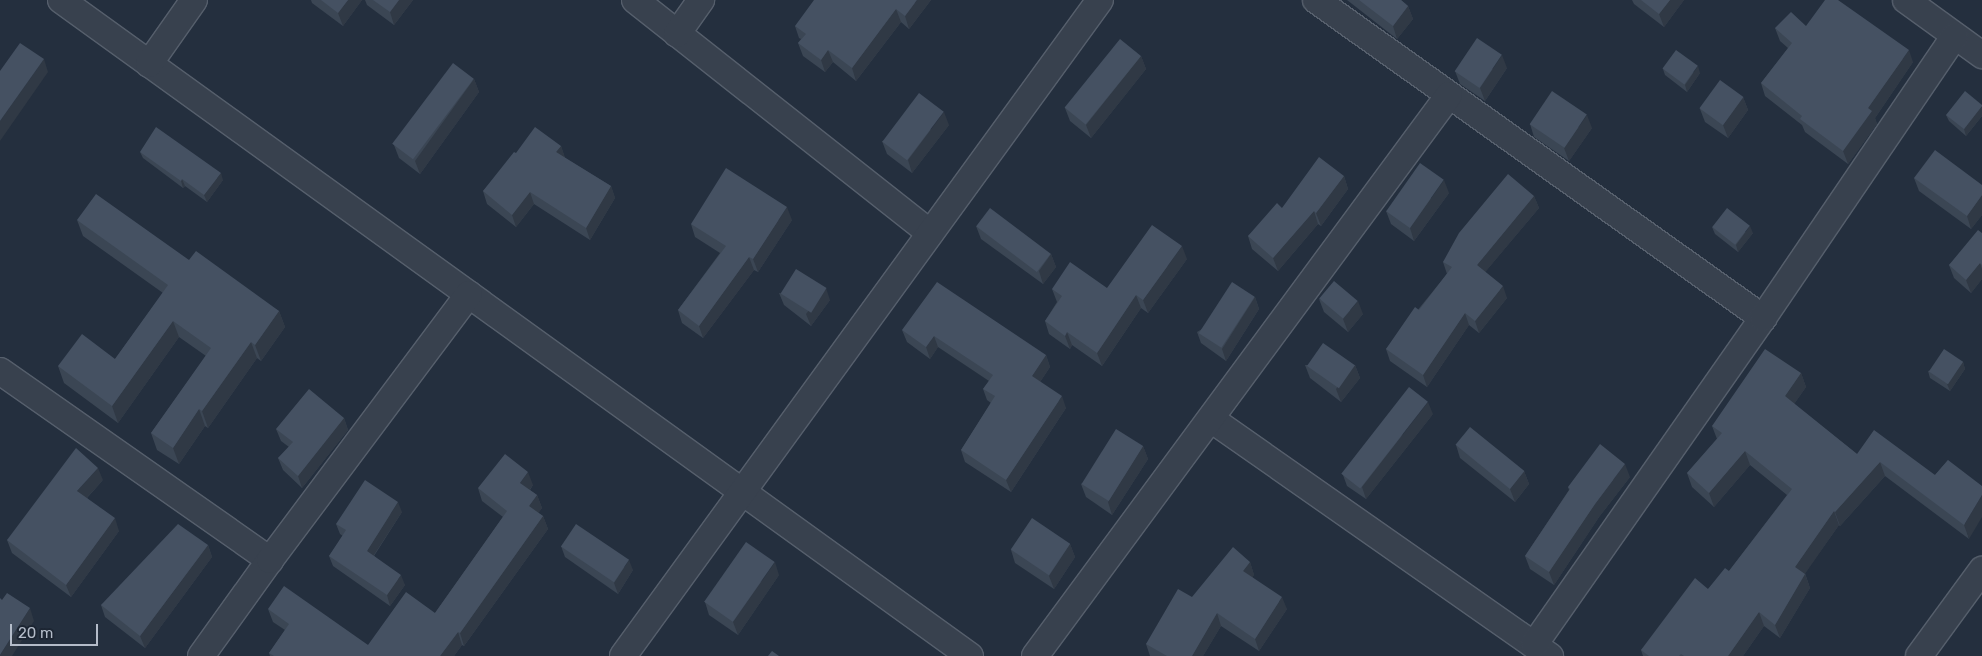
<!DOCTYPE html>
<style>
body{margin:0}
#map{position:relative;width:1982px;height:656px;overflow:hidden;background:#242f3e;font-family:Rubik,sans-serif}
div>[style]{position:absolute}
.roads{filter:drop-shadow(1px 0 #565f6c) drop-shadow(-1px 0 #565f6c) drop-shadow(0 1px #565f6c) drop-shadow(0 -1px #565f6c)}
.minor>*{height:26px;margin:-13px;padding:0 13px;transform-origin:13px;border-radius:13px;background:#38414e}
.wall>*{inset:0;background:#3b4654}
.shaded-wall>*{inset:0;background:#303945}
.building>*{inset:0;background:#455162;transform-origin:0 0}
span{translate:-50% -50%;white-space:nowrap;text-align:center;line-height:1.15;-webkit-text-stroke:4px #1d2633;paint-order:stroke}
.scale{position:absolute;left:10px;top:624px;width:88px;height:22px;box-sizing:border-box;border:2px solid #b4bcc9;border-top:0;padding-left:6px;font-size:15px;line-height:18px;white-space:nowrap;color:#b4bcc9;-webkit-text-stroke:4px #1d2633;paint-order:stroke}
</style>
<div id="map">
<div class="roads">
<div class="minor">
<i style="left:61px;top:0;width:1121px;rotate:35.82deg"></i>
<i style="left:635px;top:0;width:376px;rotate:38.3deg"></i>
<i style="left:1316px;top:0;width:549px;rotate:35.43deg"></i>
<i style="left:1906px;top:0;width:94px;rotate:35.9deg"></i>
<i style="left:677px;top:34px;width:42px;rotate:-54.8deg"></i>
<i style="left:149px;top:64px;width:78px;rotate:-54.9deg"></i>
<i style="left:0;top:371px;width:330px;rotate:35deg"></i>
<i style="left:1211px;top:419px;width:414px;rotate:35deg"></i>
<i style="left:1534px;top:645px;width:399px;rotate:-55deg"></i>
<i style="left:1763px;top:318px;width:341px;rotate:-55.8deg"></i>
<i style="left:201px;top:656px;width:118px;rotate:-54.3deg"></i>
<i style="left:270px;top:560px;width:332px;rotate:-53.2deg"></i>
<i style="left:623px;top:656px;width:811px;rotate:-53.98deg"></i>
<i style="left:1035px;top:656px;width:697px;rotate:-53.57deg"></i>
<i style="left:1919px;top:656px;width:107px;rotate:-53.8deg"></i>
</div>
</div>
<div class="wall">
<i style="clip-path:polygon(311px 0,362px 0,343px 26px,312px 3px)"></i>
<i style="clip-path:polygon(365px 0,413px 0,394px 25px,367px 5px)"></i>
<i style="clip-path:polygon(931px 0,909px 29px,901px 22px,856px 81px,833px 62px,825px 72px,803px 56px,798px 43px,801px 39px,799px 38px,795px 26px)"></i>
<i style="clip-path:polygon(1347px 0,1401px 0,1408px 6px,1413px 19px,1397px 39px)"></i>
<i style="clip-path:polygon(1632px 0,1684px 0,1664px 27px,1634px 4px)"></i>
<i style="clip-path:polygon(1806px 26px,1913px 62px,1875px 118px,1877px 124px,1848px 164px,1805px 132px,1802px 125px,1765px 96px,1761px 83px,1788px 48px,1780px 41px,1775px 28px)"></i>
<i style="clip-path:polygon(1141px 56px,1146px 69px,1091px 138px,1070px 121px,1065px 108px)"></i>
<i style="clip-path:polygon(1507px 68px,1485px 101px,1460px 84px,1455px 71px)"></i>
<i style="clip-path:polygon(1663px 69px,1700px 73px,1687px 92px,1665px 75px)"></i>
<i style="clip-path:polygon(474px 79px,479px 92px,420px 174px,399px 158px,394px 145px)"></i>
<i style="clip-path:polygon(1743px 97px,1748px 110px,1728px 138px,1705px 122px,1700px 109px)"></i>
<i style="clip-path:polygon(1982px 105px,1982px 116px,1966px 136px,1949px 121px,1946px 115px)"></i>
<i style="clip-path:polygon(1530px 124px,1592px 128px,1569px 161px,1534px 137px)"></i>
<i style="clip-path:polygon(949px 125px,912px 173px,887px 154px,882px 141px)"></i>
<i style="clip-path:polygon(561px 146px,565px 158px,611px 186px,615px 198px,590px 240px,534px 204px,516px 227px,487px 204px,483px 191px,516px 153px)"></i>
<i style="clip-path:polygon(140px 152px,223px 180px,207px 202px,185px 186px,183px 188px,143px 158px)"></i>
<i style="clip-path:polygon(1344px 176px,1348px 189px,1321px 226px,1318px 224px,1278px 271px,1252px 249px,1248px 236px,1282px 208px)"></i>
<i style="clip-path:polygon(1914px 178px,1982px 185px,1982px 215px,1971px 229px,1919px 191px)"></i>
<i style="clip-path:polygon(1449px 193px,1414px 241px,1391px 224px,1386px 211px)"></i>
<i style="clip-path:polygon(1534px 196px,1539px 208px,1485px 272px,1507px 298px,1479px 333px,1469px 325px,1427px 387px,1390px 361px,1386px 349px,1447px 274px,1443px 262px)"></i>
<i style="clip-path:polygon(77px 220px,189px 260px,279px 311px,285px 327px,261px 361px,257px 358px,208px 428px,205px 426px,179px 464px,157px 450px,151px 433px,206px 356px,179px 337px,118px 423px,64px 383px,58px 366px,115px 359px,163px 293px,83px 236px)"></i>
<i style="clip-path:polygon(792px 220px,758px 272px,754px 270px,703px 338px,682px 323px,678px 310px,720px 253px,695px 237px,691px 224px)"></i>
<i style="clip-path:polygon(976px 226px,1051px 254px,1056px 267px,1043px 284px,981px 239px)"></i>
<i style="clip-path:polygon(1712px 227px,1753px 233px,1738px 252px,1715px 234px)"></i>
<i style="clip-path:polygon(1982px 233px,1982px 279px,1971px 293px,1954px 278px,1949px 265px)"></i>
<i style="clip-path:polygon(1187px 259px,1148px 313px,1141px 308px,1102px 366px,1072px 345px,1070px 349px,1049px 334px,1045px 321px,1057px 302px,1052px 289px,1107px 288px)"></i>
<i style="clip-path:polygon(779px 293px,830px 300px,811px 326px,784px 305px)"></i>
<i style="clip-path:polygon(1255px 297px,1259px 309px,1226px 361px,1201px 343px,1197px 332px)"></i>
<i style="clip-path:polygon(1319px 299px,1363px 314px,1348px 332px,1324px 312px)"></i>
<i style="clip-path:polygon(902px 330px,1046px 355px,1050px 367px,1040px 382px,1066px 408px,1011px 492px,965px 462px,961px 450px,991px 403px,987px 400px,983px 389px,989px 381px,938px 347px,930px 359px,907px 342px)"></i>
<i style="clip-path:polygon(1963px 362px,1965px 369px,1950px 391px,1930px 378px,1928px 371px)"></i>
<i style="clip-path:polygon(1305px 365px,1355px 365px,1360px 378px,1341px 402px,1310px 378px)"></i>
<i style="clip-path:polygon(1801px 373px,1806px 387px,1794px 404px,1857px 454px,1935px 475px,1948px 460px,1969px 539px,1885px 476px,1840px 526px,1839px 525px,1805px 573px,1810px 588px,1780px 638px,1764px 626px,1743px 656px,1643px 656px,1641px 650px,1708px 589px,1729px 571px,1787px 495px,1750px 465px,1714px 507px,1692px 487px,1687px 473px,1717px 439px,1712px 426px)"></i>
<i style="clip-path:polygon(1433px 414px,1366px 499px,1347px 486px,1343px 475px)"></i>
<i style="clip-path:polygon(344px 418px,348px 430px,302px 488px,283px 470px,278px 458px,289px 447px,281px 441px,276px 429px)"></i>
<i style="clip-path:polygon(1456px 445px,1524px 471px,1529px 484px,1515px 502px,1460px 458px)"></i>
<i style="clip-path:polygon(1143px 446px,1148px 459px,1112px 515px,1086px 497px,1081px 484px)"></i>
<i style="clip-path:polygon(1630px 477px,1599px 517px,1554px 585px,1530px 569px,1525px 556px,1569px 490px,1568px 487px)"></i>
<i style="clip-path:polygon(103px 480px,87px 498px,119px 531px,71px 597px,12px 553px,7px 540px)"></i>
<i style="clip-path:polygon(533px 485px,530px 490px,537px 495px,542px 508px,538px 513px,543px 516px,548px 529px,464px 646px,462px 645px,454px 656px,270px 656px,269px 653px,285px 630px,273px 622px,268px 609px,368px 645px,435px 613px,503px 517px,482px 501px,478px 488px)"></i>
<i style="clip-path:polygon(402px 512px,374px 556px,405px 585px,390px 606px,333px 566px,329px 556px,343px 536px,340px 534px,336px 524px)"></i>
<i style="clip-path:polygon(1070px 544px,1075px 557px,1054px 589px,1015px 563px,1011px 550px)"></i>
<i style="clip-path:polygon(208px 545px,212px 557px,145px 648px,105px 617px,101px 605px)"></i>
<i style="clip-path:polygon(561px 546px,633px 570px,618px 594px,565px 557px)"></i>
<i style="clip-path:polygon(1250px 562px,1254px 575px,1252px 577px,1287px 609px,1259px 651px,1221px 626px,1203px 656px,1150px 656px,1146px 644px,1192px 597px)"></i>
<i style="clip-path:polygon(779px 575px,738px 635px,709px 615px,705px 602px)"></i>
</div>
<div class="shaded-wall">
<i style="clip-path:polygon(348px 0,362px 0,343px 26px,338px 13px)"></i>
<i style="clip-path:polygon(399px 0,413px 0,394px 25px,390px 12px)"></i>
<i style="clip-path:polygon(917px 0,931px 0,909px 29px,905px 16px)"></i>
<i style="clip-path:polygon(1670px 0,1684px 0,1664px 27px,1659px 14px)"></i>
<i style="clip-path:polygon(1408px 6px,1413px 19px,1397px 39px,1393px 26px)"></i>
<i style="clip-path:polygon(896px 9px,901px 22px,856px 81px,852px 68px)"></i>
<i style="clip-path:polygon(828px 50px,833px 62px,825px 72px,821px 60px)"></i>
<i style="clip-path:polygon(1909px 50px,1913px 62px,1875px 118px,1877px 124px,1848px 164px,1843px 151px,1868px 108px)"></i>
<i style="clip-path:polygon(1502px 55px,1507px 68px,1485px 101px,1480px 88px)"></i>
<i style="clip-path:polygon(1141px 56px,1146px 69px,1091px 138px,1086px 125px)"></i>
<i style="clip-path:polygon(44px 59px,48px 72px,0 141px,0 121px)"></i>
<i style="clip-path:polygon(1698px 66px,1700px 73px,1687px 92px,1685px 85px)"></i>
<i style="clip-path:polygon(474px 79px,479px 92px,420px 174px,415px 161px)"></i>
<i style="clip-path:polygon(1743px 97px,1748px 110px,1728px 138px,1723px 125px)"></i>
<i style="clip-path:polygon(1982px 106px,1982px 116px,1966px 136px,1964px 129px)"></i>
<i style="clip-path:polygon(944px 112px,949px 125px,912px 173px,908px 160px)"></i>
<i style="clip-path:polygon(1587px 115px,1592px 128px,1569px 161px,1564px 148px)"></i>
<i style="clip-path:polygon(561px 146px,565px 158px,556px 152px)"></i>
<i style="clip-path:polygon(221px 173px,223px 180px,207px 202px,204px 195px)"></i>
<i style="clip-path:polygon(1344px 176px,1348px 189px,1321px 226px,1316px 213px)"></i>
<i style="clip-path:polygon(182px 179px,185px 186px,183px 188px,181px 181px)"></i>
<i style="clip-path:polygon(1444px 180px,1449px 193px,1414px 241px,1410px 228px)"></i>
<i style="clip-path:polygon(611px 186px,615px 198px,590px 240px,586px 228px)"></i>
<i style="clip-path:polygon(530px 192px,534px 204px,516px 227px,512px 215px)"></i>
<i style="clip-path:polygon(1982px 195px,1982px 215px,1971px 229px,1967px 216px)"></i>
<i style="clip-path:polygon(1534px 196px,1539px 208px,1481px 277px,1477px 265px)"></i>
<i style="clip-path:polygon(787px 207px,792px 220px,758px 272px,753px 259px)"></i>
<i style="clip-path:polygon(1314px 211px,1318px 224px,1278px 271px,1273px 258px)"></i>
<i style="clip-path:polygon(1750px 226px,1753px 233px,1738px 252px,1736px 245px)"></i>
<i style="clip-path:polygon(1182px 246px,1187px 259px,1148px 313px,1143px 300px)"></i>
<i style="clip-path:polygon(1051px 254px,1056px 267px,1043px 284px,1039px 271px)"></i>
<i style="clip-path:polygon(749px 257px,754px 270px,703px 338px,699px 326px)"></i>
<i style="clip-path:polygon(1980px 263px,1982px 269px,1982px 279px,1971px 293px,1966px 280px)"></i>
<i style="clip-path:polygon(1503px 286px,1507px 298px,1479px 333px,1475px 321px)"></i>
<i style="clip-path:polygon(826px 288px,830px 300px,811px 326px,806px 314px)"></i>
<i style="clip-path:polygon(1136px 295px,1141px 308px,1102px 366px,1097px 353px)"></i>
<i style="clip-path:polygon(1255px 297px,1259px 309px,1226px 361px,1222px 349px)"></i>
<i style="clip-path:polygon(1358px 301px,1363px 314px,1348px 332px,1343px 319px)"></i>
<i style="clip-path:polygon(279px 311px,285px 327px,261px 361px,255px 345px)"></i>
<i style="clip-path:polygon(1465px 313px,1469px 325px,1427px 387px,1423px 375px)"></i>
<i style="clip-path:polygon(173px 321px,179px 337px,118px 423px,112px 406px)"></i>
<i style="clip-path:polygon(1067px 332px,1072px 345px,1070px 349px,1065px 336px)"></i>
<i style="clip-path:polygon(934px 336px,938px 347px,930px 359px,926px 347px)"></i>
<i style="clip-path:polygon(251px 342px,257px 358px,208px 428px,202px 411px)"></i>
<i style="clip-path:polygon(1046px 355px,1050px 367px,1036px 388px,1032px 376px)"></i>
<i style="clip-path:polygon(1963px 362px,1965px 369px,1950px 391px,1947px 384px)"></i>
<i style="clip-path:polygon(1355px 365px,1360px 378px,1341px 402px,1336px 389px)"></i>
<i style="clip-path:polygon(1801px 373px,1806px 387px,1790px 410px,1785px 396px)"></i>
<i style="clip-path:polygon(1062px 396px,1066px 408px,1011px 492px,1006px 480px)"></i>
<i style="clip-path:polygon(1428px 402px,1433px 414px,1366px 499px,1362px 487px)"></i>
<i style="clip-path:polygon(199px 409px,205px 426px,179px 464px,173px 448px)"></i>
<i style="clip-path:polygon(344px 418px,348px 430px,302px 488px,298px 476px)"></i>
<i style="clip-path:polygon(1143px 446px,1148px 459px,1112px 515px,1108px 502px)"></i>
<i style="clip-path:polygon(1745px 451px,1750px 465px,1714px 507px,1709px 493px)"></i>
<i style="clip-path:polygon(1880px 462px,1885px 476px,1840px 526px,1835px 512px)"></i>
<i style="clip-path:polygon(1625px 464px,1630px 477px,1599px 517px,1554px 585px,1549px 572px,1595px 504px)"></i>
<i style="clip-path:polygon(98px 468px,103px 480px,82px 503px,77px 491px)"></i>
<i style="clip-path:polygon(1524px 471px,1529px 484px,1515px 502px,1510px 489px)"></i>
<i style="clip-path:polygon(528px 472px,533px 485px,525px 496px,520px 483px)"></i>
<i style="clip-path:polygon(537px 495px,542px 508px,534px 519px,529px 506px)"></i>
<i style="clip-path:polygon(1982px 495px,1982px 517px,1969px 539px,1964px 525px)"></i>
<i style="clip-path:polygon(398px 502px,402px 512px,370px 561px,367px 551px)"></i>
<i style="clip-path:polygon(1834px 511px,1839px 525px,1800px 581px,1795px 567px)"></i>
<i style="clip-path:polygon(543px 516px,548px 529px,464px 646px,460px 633px)"></i>
<i style="clip-path:polygon(115px 518px,119px 531px,71px 597px,66px 585px)"></i>
<i style="clip-path:polygon(1070px 544px,1075px 557px,1054px 589px,1049px 576px)"></i>
<i style="clip-path:polygon(208px 545px,212px 557px,145px 648px,140px 636px)"></i>
<i style="clip-path:polygon(629px 560px,633px 570px,618px 594px,614px 583px)"></i>
<i style="clip-path:polygon(775px 562px,779px 575px,738px 635px,733px 622px)"></i>
<i style="clip-path:polygon(1250px 562px,1254px 575px,1248px 583px,1243px 571px)"></i>
<i style="clip-path:polygon(1805px 574px,1810px 588px,1780px 638px,1775px 625px)"></i>
<i style="clip-path:polygon(401px 575px,405px 585px,390px 606px,387px 595px)"></i>
<i style="clip-path:polygon(1282px 597px,1287px 609px,1259px 651px,1255px 639px)"></i>
<i style="clip-path:polygon(30px 608px,34px 621px,12px 656px,0 656px,0 655px)"></i>
<i style="clip-path:polygon(1759px 612px,1764px 626px,1743px 656px,1728px 656px)"></i>
<i style="clip-path:polygon(1217px 613px,1221px 626px,1203px 656px,1192px 656px)"></i>
<i style="clip-path:polygon(458px 632px,462px 645px,454px 656px,440px 656px)"></i>
</div>
<div class="building">
<i style="clip-path:polygon(321px 0,348px 0,338px 13px)"></i>
<i style="clip-path:polygon(373px 0,399px 0,390px 12px)"></i>
<i style="clip-path:polygon(814px 0,917px 0,905px 16px,896px 9px,852px 68px,828px 50px,821px 60px,798px 43px,806px 34px,795px 26px)"></i>
<i style="clip-path:polygon(1359px 0,1401px 0,1408px 6px,1393px 26px)"></i>
<i style="clip-path:polygon(1641px 0,1670px 0,1659px 14px)"></i>
<i style="clip-path:polygon(1825px 0,1838px 0,1909px 50px,1868px 108px,1872px 111px,1843px 151px,1800px 119px,1802px 116px,1761px 83px,1792px 43px,1775px 28px,1791px 12px,1806px 26px)"></i>
<i style="left:1477px;top:38px;width:30px;height:40px;rotate:34deg"></i>
<i style="left:1120px;top:39px;width:27px;height:88px;rotate:39deg"></i>
<i style="clip-path:polygon(20px 43px,44px 59px,0 121px,0 71px)"></i>
<i style="left:1676px;top:50px;width:27px;height:23px;rotate:36deg"></i>
<i style="left:453px;top:63px;width:26px;height:101px;rotate:37deg"></i>
<i style="left:1720px;top:80px;width:29px;height:35px;rotate:36deg"></i>
<i style="left:1552px;top:91px;width:42px;height:40px;rotate:34deg"></i>
<i style="clip-path:polygon(1965px 91px,1982px 105px,1982px 106px,1964px 129px,1946px 115px)"></i>
<i style="left:919px;top:93px;width:31px;height:61px;rotate:37deg"></i>
<i style="clip-path:polygon(156px 127px,221px 173px,204px 195px,182px 179px,181px 181px,140px 152px)"></i>
<i style="clip-path:polygon(535px 127px,561px 146px,556px 152px,611px 186px,586px 228px,530px 192px,512px 215px,483px 191px,514px 152px,516px 153px)"></i>
<i style="clip-path:polygon(1935px 150px,1982px 185px,1982px 195px,1967px 216px,1914px 178px)"></i>
<i style="clip-path:polygon(1319px 157px,1344px 176px,1316px 213px,1314px 211px,1273px 258px,1248px 236px,1277px 203px,1282px 208px)"></i>
<i style="left:1420px;top:163px;width:29px;height:59px;rotate:35deg"></i>
<i style="clip-path:polygon(726px 168px,787px 207px,753px 259px,749px 257px,699px 326px,678px 310px,726px 246px,691px 224px)"></i>
<i style="clip-path:polygon(1508px 174px,1534px 196px,1477px 265px,1503px 286px,1475px 321px,1465px 313px,1423px 375px,1386px 349px,1415px 307px,1419px 310px,1452px 267px,1443px 262px,1459px 233px)"></i>
<i style="clip-path:polygon(96px 194px,189px 260px,196px 251px,279px 311px,255px 345px,251px 342px,202px 411px,199px 409px,173px 448px,151px 433px,211px 348px,173px 321px,112px 406px,58px 366px,82px 334px,115px 359px,168px 285px,77px 220px)"></i>
<i style="left:990px;top:208px;width:76px;height:23px;rotate:37deg"></i>
<i style="left:1727px;top:208px;width:29px;height:24px;rotate:38deg"></i>
<i style="clip-path:polygon(1152px 225px,1182px 246px,1143px 300px,1136px 295px,1097px 353px,1067px 332px,1065px 336px,1045px 321px,1062px 296px,1052px 289px,1070px 262px,1107px 288px)"></i>
<i style="clip-path:polygon(1978px 230px,1982px 233px,1982px 265px,1980px 263px,1966px 280px,1949px 265px)"></i>
<i style="left:796px;top:269px;width:36px;height:29px;rotate:32deg"></i>
<i style="left:1334px;top:281px;width:31px;height:23px;rotate:40deg"></i>
<i style="clip-path:polygon(937px 282px,1046px 355px,1032px 376px,1062px 396px,1006px 480px,961px 450px,995px 396px,983px 389px,993px 375px,934px 336px,926px 347px,902px 330px)"></i>
<i style="left:1232px;top:282px;width:27px;height:61px;rotate:33deg"></i>
<i style="left:1323px;top:343px;width:39px;height:28px;rotate:35deg"></i>
<i style="clip-path:polygon(1765px 349px,1801px 373px,1785px 396px,1857px 454px,1874px 430px,1935px 475px,1948px 460px,1982px 486px,1982px 495px,1964px 525px,1880px 462px,1835px 512px,1834px 511px,1795px 567px,1805px 574px,1775px 625px,1759px 612px,1728px 656px,1684px 656px,1681px 654px,1679px 656px,1649px 656px,1641px 650px,1695px 578px,1708px 589px,1725px 568px,1729px 571px,1792px 489px,1745px 451px,1709px 493px,1687px 473px,1722px 433px,1712px 426px)"></i>
<i style="left:1944px;top:349px;width:23px;height:27px;rotate:34deg"></i>
<i style="left:1409px;top:387px;width:24px;height:110px;rotate:38deg"></i>
<i style="clip-path:polygon(309px 389px,344px 418px,298px 476px,278px 458px,293px 442px,276px 429px)"></i>
<i style="left:1470px;top:427px;width:70px;height:23px;rotate:39deg"></i>
<i style="left:1116px;top:429px;width:32px;height:65px;rotate:32deg"></i>
<i style="clip-path:polygon(1600px 444px,1625px 464px,1595px 504px,1549px 572px,1525px 556px,1570px 489px,1568px 487px)"></i>
<i style="clip-path:polygon(76px 448px,98px 468px,77px 491px,115px 518px,66px 585px,7px 540px)"></i>
<i style="clip-path:polygon(505px 454px,528px 472px,520px 483px,537px 495px,529px 506px,543px 516px,460px 633px,458px 632px,440px 656px,274px 656px,269px 653px,289px 624px,268px 609px,284px 586px,368px 645px,406px 592px,435px 613px,507px 511px,478px 488px)"></i>
<i style="clip-path:polygon(365px 480px,398px 502px,367px 551px,401px 575px,387px 595px,329px 556px,346px 530px,336px 524px)"></i>
<i style="left:1032px;top:518px;width:46px;height:38px;rotate:34deg"></i>
<i style="clip-path:polygon(178px 524px,208px 545px,140px 636px,101px 605px)"></i>
<i style="left:576px;top:524px;width:64px;height:27px;rotate:34deg"></i>
<i style="left:746px;top:542px;width:35px;height:73px;rotate:35deg"></i>
<i style="clip-path:polygon(1233px 547px,1250px 562px,1243px 571px,1282px 597px,1255px 639px,1217px 613px,1192px 656px,1167px 656px,1146px 644px,1178px 589px,1192px 597px)"></i>
<i style="clip-path:polygon(7px 593px,30px 608px,0 655px,0 598px,2px 600px)"></i>
<i style="clip-path:polygon(772px 651px,779px 656px,768px 656px)"></i>
</div>
<div class="scale">20 m</div>
</div>
